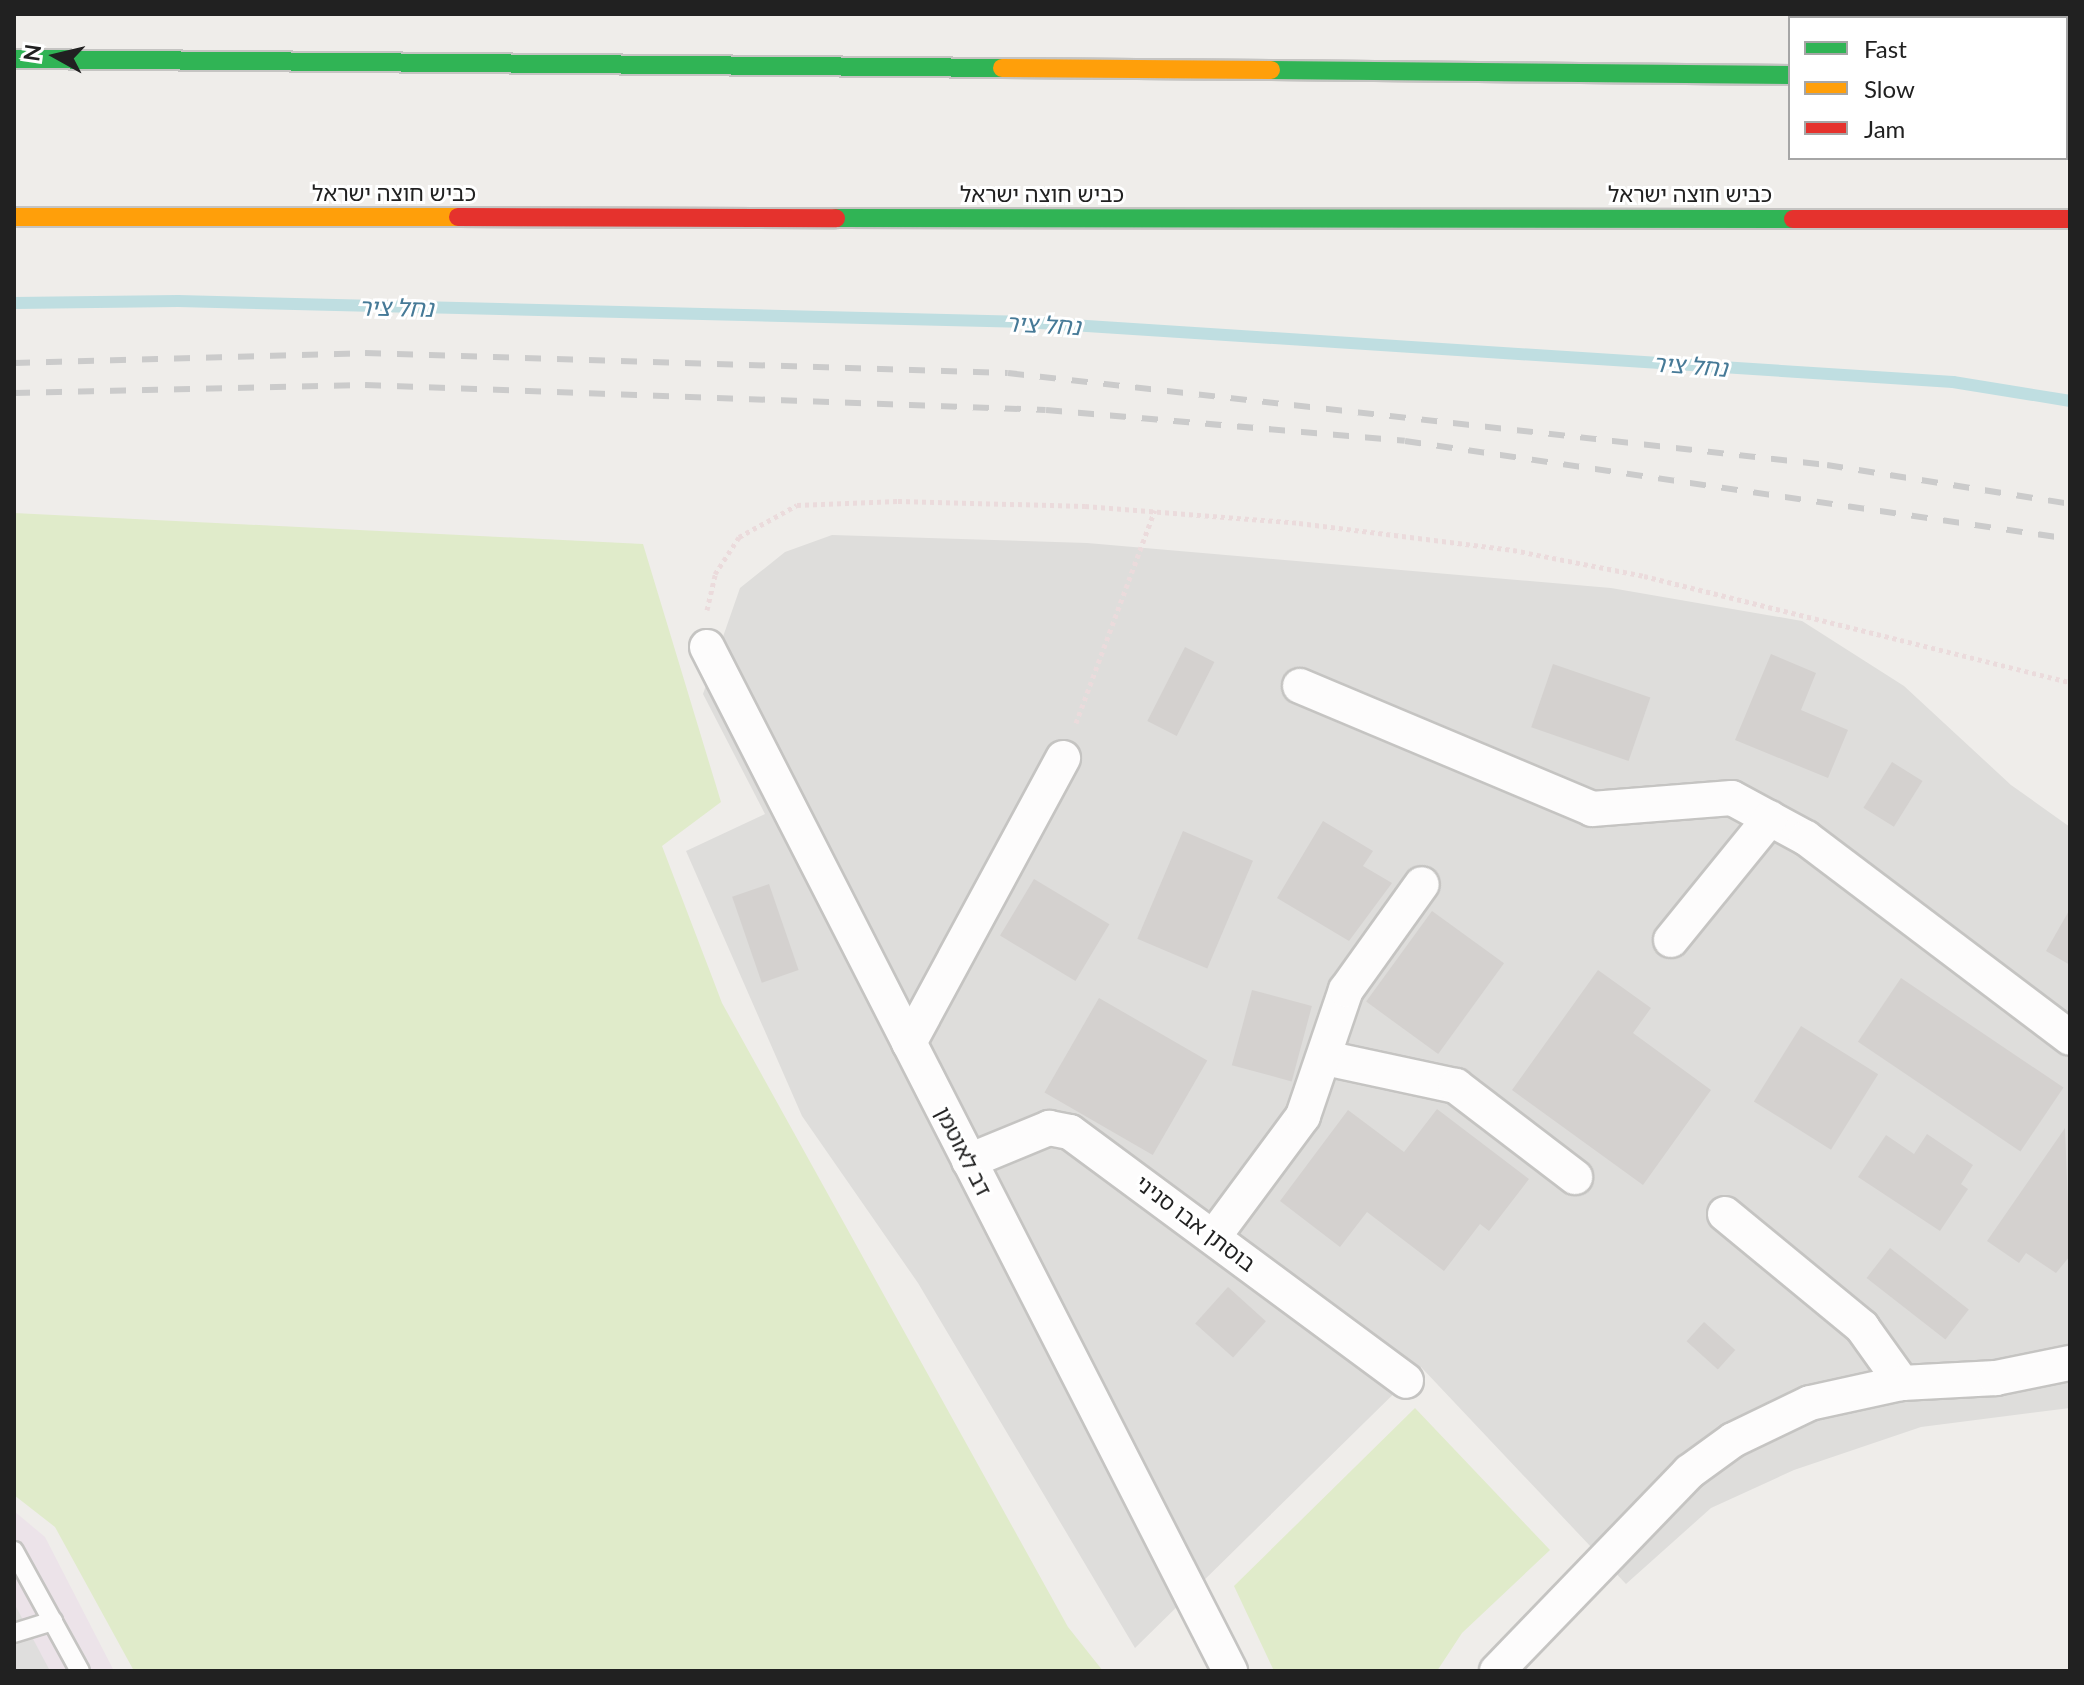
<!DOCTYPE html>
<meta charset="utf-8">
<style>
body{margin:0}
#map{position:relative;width:2084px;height:1685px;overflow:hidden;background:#efedea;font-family:Lato,"Noto Sans Hebrew",sans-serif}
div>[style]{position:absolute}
.residential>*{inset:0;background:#dedddb}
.industrial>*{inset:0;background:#ece3e9}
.grass>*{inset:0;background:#e0ebca}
.parking>*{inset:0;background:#dfdedd}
.stream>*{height:12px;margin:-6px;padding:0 6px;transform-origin:6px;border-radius:6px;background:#bfdee1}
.building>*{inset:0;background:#d4d1cf;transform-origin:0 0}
.path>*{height:5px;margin-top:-2.5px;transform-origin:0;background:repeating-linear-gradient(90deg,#ebdbdc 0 4px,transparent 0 8px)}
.roads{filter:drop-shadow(2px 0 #c5c4c2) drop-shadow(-2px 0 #c5c4c2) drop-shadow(0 2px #c5c4c2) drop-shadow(0 -2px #c5c4c2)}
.lane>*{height:18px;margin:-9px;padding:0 9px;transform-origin:9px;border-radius:9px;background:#fdfcfc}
.street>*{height:34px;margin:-17px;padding:0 17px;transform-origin:17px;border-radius:17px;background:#fdfcfc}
.fast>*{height:18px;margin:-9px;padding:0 9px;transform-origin:9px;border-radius:9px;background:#30b455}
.slow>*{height:18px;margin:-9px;padding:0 9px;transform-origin:9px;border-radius:9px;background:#ff9f0a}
.jam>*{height:18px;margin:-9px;padding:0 9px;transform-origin:9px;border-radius:9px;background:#e5322d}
.rail>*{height:6px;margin-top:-3px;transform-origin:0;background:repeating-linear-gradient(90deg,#cbcbcb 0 16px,transparent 0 32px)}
span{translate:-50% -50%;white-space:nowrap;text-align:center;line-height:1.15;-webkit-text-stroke:6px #fff;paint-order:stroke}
.street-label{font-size:22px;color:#212121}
.water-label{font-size:24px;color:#467a97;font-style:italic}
.frame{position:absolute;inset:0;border:16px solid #212121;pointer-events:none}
.legend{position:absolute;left:1788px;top:16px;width:280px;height:144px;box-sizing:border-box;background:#fff;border:2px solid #a6a6a6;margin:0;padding:10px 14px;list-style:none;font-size:24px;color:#212121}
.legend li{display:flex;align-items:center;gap:16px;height:40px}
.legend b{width:40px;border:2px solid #a6a6a6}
.north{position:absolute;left:16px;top:16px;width:80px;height:80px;-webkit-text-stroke:6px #fff;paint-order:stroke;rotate:278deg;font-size:22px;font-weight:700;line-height:32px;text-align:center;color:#212121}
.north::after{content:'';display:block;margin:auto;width:28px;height:36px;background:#212121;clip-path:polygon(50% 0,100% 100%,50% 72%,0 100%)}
</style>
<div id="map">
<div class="residential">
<i style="clip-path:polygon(832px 535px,1087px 543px,1611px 588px,1802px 621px,1904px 686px,2011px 785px,2070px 827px,2070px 1408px,1921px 1427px,1794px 1470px,1711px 1508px,1626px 1584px,1421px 1367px,1135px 1648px,918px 1283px,802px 1116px,686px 851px,765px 814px,703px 694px,740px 588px,785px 552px)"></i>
</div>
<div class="industrial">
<i style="clip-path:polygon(14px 1511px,45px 1537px,114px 1671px,14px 1671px)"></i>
</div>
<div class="grass">
<i style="clip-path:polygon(14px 513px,643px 544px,721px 802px,662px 846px,722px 1003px,1068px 1627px,1103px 1671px,134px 1671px,55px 1527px,14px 1495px)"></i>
<i style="clip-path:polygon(1415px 1408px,1550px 1550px,1462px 1633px,1437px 1671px,1274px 1671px,1234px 1586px)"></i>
</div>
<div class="parking">
<i style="clip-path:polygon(14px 1603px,50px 1671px,14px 1671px)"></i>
</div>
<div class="stream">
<i style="left:14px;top:303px;width:164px;rotate:-0.7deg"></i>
<i style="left:178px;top:301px;width:847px;rotate:1.42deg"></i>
<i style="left:1025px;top:322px;width:930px;rotate:3.7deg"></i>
<i style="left:1953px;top:382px;width:119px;rotate:9.2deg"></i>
</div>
<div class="building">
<i style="left:1185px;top:647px;width:33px;height:83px;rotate:27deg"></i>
<i style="clip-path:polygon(1771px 654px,1816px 673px,1801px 710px,1848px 730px,1828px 778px,1735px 740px)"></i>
<i style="left:1553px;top:664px;width:103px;height:67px;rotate:19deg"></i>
<i style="left:1892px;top:762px;width:36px;height:54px;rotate:32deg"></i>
<i style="clip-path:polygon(1323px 821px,1373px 851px,1363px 866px,1392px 883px,1349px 941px,1277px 898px)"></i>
<i style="left:1183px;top:831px;width:76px;height:117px;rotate:23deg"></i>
<i style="left:1034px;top:879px;width:88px;height:66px;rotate:31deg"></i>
<i style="left:769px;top:884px;width:91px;height:39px;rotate:71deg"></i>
<i style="clip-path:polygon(2070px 909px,2070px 965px,2046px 951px)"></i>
<i style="left:1432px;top:911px;width:89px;height:112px;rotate:36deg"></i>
<i style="clip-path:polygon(1598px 970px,1651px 1008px,1633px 1033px,1711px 1090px,1643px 1185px,1512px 1090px)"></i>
<i style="left:1901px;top:978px;width:196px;height:77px;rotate:34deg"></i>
<i style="left:1252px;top:990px;width:62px;height:78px;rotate:15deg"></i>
<i style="left:1099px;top:998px;width:125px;height:109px;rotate:30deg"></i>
<i style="left:1801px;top:1026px;width:91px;height:89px;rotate:32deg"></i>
<i style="clip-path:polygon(1437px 1109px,1529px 1179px,1489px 1231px,1480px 1224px,1444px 1271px,1367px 1212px,1340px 1247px,1280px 1201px,1348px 1110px,1404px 1152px)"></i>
<i style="clip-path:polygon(2065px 1128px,2070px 1256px,2056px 1273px,2026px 1253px,2019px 1263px,1987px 1241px)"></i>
<i style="clip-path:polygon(1927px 1134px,1973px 1165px,1961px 1184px,1968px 1189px,1940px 1231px,1858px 1177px,1886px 1135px,1914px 1154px)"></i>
<i style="left:1890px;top:1248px;width:100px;height:38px;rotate:38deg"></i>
<i style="left:1228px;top:1287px;width:51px;height:49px;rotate:42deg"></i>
<i style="left:1704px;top:1322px;width:42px;height:26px;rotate:42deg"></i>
</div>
<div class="path">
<i style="left:707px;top:610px;width:37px;rotate:-77deg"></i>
<i style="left:715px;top:574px;width:44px;rotate:-57deg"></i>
<i style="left:739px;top:537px;width:66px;rotate:-28.9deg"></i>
<i style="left:797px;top:505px;width:101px;rotate:-2.3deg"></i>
<i style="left:898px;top:501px;width:187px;rotate:1.5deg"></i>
<i style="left:1085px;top:506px;width:215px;rotate:4.5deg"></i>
<i style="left:1299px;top:523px;width:216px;rotate:7.2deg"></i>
<i style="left:1513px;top:550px;width:134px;rotate:11.2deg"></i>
<i style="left:1644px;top:576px;width:439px;rotate:14deg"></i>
<i style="left:1076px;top:723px;width:227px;rotate:-69.7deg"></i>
</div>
<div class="roads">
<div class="lane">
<i style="left:14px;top:1551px;width:137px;rotate:61.2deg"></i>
<i style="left:14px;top:1633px;width:41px;rotate:-17.1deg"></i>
</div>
<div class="street">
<i style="left:707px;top:647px;width:1150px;rotate:62.94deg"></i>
<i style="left:1300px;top:686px;width:317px;rotate:22.8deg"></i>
<i style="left:1592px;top:809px;width:140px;rotate:-4.5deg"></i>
<i style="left:1732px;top:798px;width:84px;rotate:28.4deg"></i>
<i style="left:1806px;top:838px;width:331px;rotate:37.1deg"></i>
<i style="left:1671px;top:940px;width:157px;rotate:-50.9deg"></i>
<i style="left:909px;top:1043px;width:324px;rotate:-61.6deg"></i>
<i style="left:1325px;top:1058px;width:134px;rotate:12.1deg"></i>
<i style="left:1456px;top:1086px;width:150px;rotate:37.4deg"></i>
<i style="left:969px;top:1161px;width:87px;rotate:-22.4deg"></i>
<i style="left:1049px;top:1128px;width:21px;rotate:11deg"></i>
<i style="left:1070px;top:1132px;width:418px;rotate:36.5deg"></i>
<i style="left:1725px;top:1214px;width:178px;rotate:39.5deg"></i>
<i style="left:1862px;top:1327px;width:69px;rotate:54.5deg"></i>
<i style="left:1215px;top:1235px;width:148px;rotate:-53.5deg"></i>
<i style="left:1303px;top:1116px;width:133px;rotate:-71.2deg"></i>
<i style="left:1346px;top:990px;width:130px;rotate:-54.4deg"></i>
<i style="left:1497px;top:1671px;width:277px;rotate:-46deg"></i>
<i style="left:1689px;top:1472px;width:54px;rotate:-36deg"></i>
<i style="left:1733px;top:1440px;width:85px;rotate:-25.7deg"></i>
<i style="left:1810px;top:1403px;width:94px;rotate:-12.3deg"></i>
<i style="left:1902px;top:1383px;width:94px;rotate:-3deg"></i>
<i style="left:1996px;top:1378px;width:76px;rotate:-11.5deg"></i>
</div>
<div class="fast">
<i style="left:14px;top:59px;width:988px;rotate:0.52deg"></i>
<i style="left:1271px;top:70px;width:519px;rotate:0.55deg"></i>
<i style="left:2066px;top:77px;width:4px"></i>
<i style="left:836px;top:218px;width:957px;rotate:0.06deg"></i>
</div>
<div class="slow">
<i style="left:1002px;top:68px;width:269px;rotate:0.4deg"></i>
<i style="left:14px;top:217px;width:444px"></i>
</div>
<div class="jam">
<i style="left:458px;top:217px;width:378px;rotate:0.2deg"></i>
<i style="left:1793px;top:219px;width:277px"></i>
</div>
</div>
<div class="rail">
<i style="left:14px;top:363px;width:351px;rotate:-1.6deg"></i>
<i style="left:365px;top:353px;width:643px;rotate:1.78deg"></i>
<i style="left:1008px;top:373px;width:824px;rotate:6.41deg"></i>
<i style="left:1827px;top:465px;width:246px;rotate:9.1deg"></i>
<i style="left:14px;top:393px;width:351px;rotate:-1.3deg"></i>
<i style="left:365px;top:385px;width:681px;rotate:2.1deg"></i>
<i style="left:1046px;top:410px;width:360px;rotate:4.9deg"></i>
<i style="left:1405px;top:441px;width:672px;rotate:8.38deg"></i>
</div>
<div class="street-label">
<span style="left:394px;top:193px">כביש חוצה ישראל</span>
<span style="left:1042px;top:194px">כביש חוצה ישראל</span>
<span style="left:1690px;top:194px">כביש חוצה ישראל</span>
<span style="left:964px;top:1151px;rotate:63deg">דב לאוטמן</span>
<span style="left:1196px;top:1223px;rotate:37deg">בוסתן אבו סניני</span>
</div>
<div class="water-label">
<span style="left:396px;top:307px;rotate:1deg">נחל ציר</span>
<span style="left:1043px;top:324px;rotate:3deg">נחל ציר</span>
<span style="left:1690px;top:365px;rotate:4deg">נחל ציר</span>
</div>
<div class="frame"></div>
<ul class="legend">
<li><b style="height:10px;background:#30b455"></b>Fast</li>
<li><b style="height:10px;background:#ff9f0a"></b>Slow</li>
<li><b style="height:10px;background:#e5322d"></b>Jam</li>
</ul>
<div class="north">N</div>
</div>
